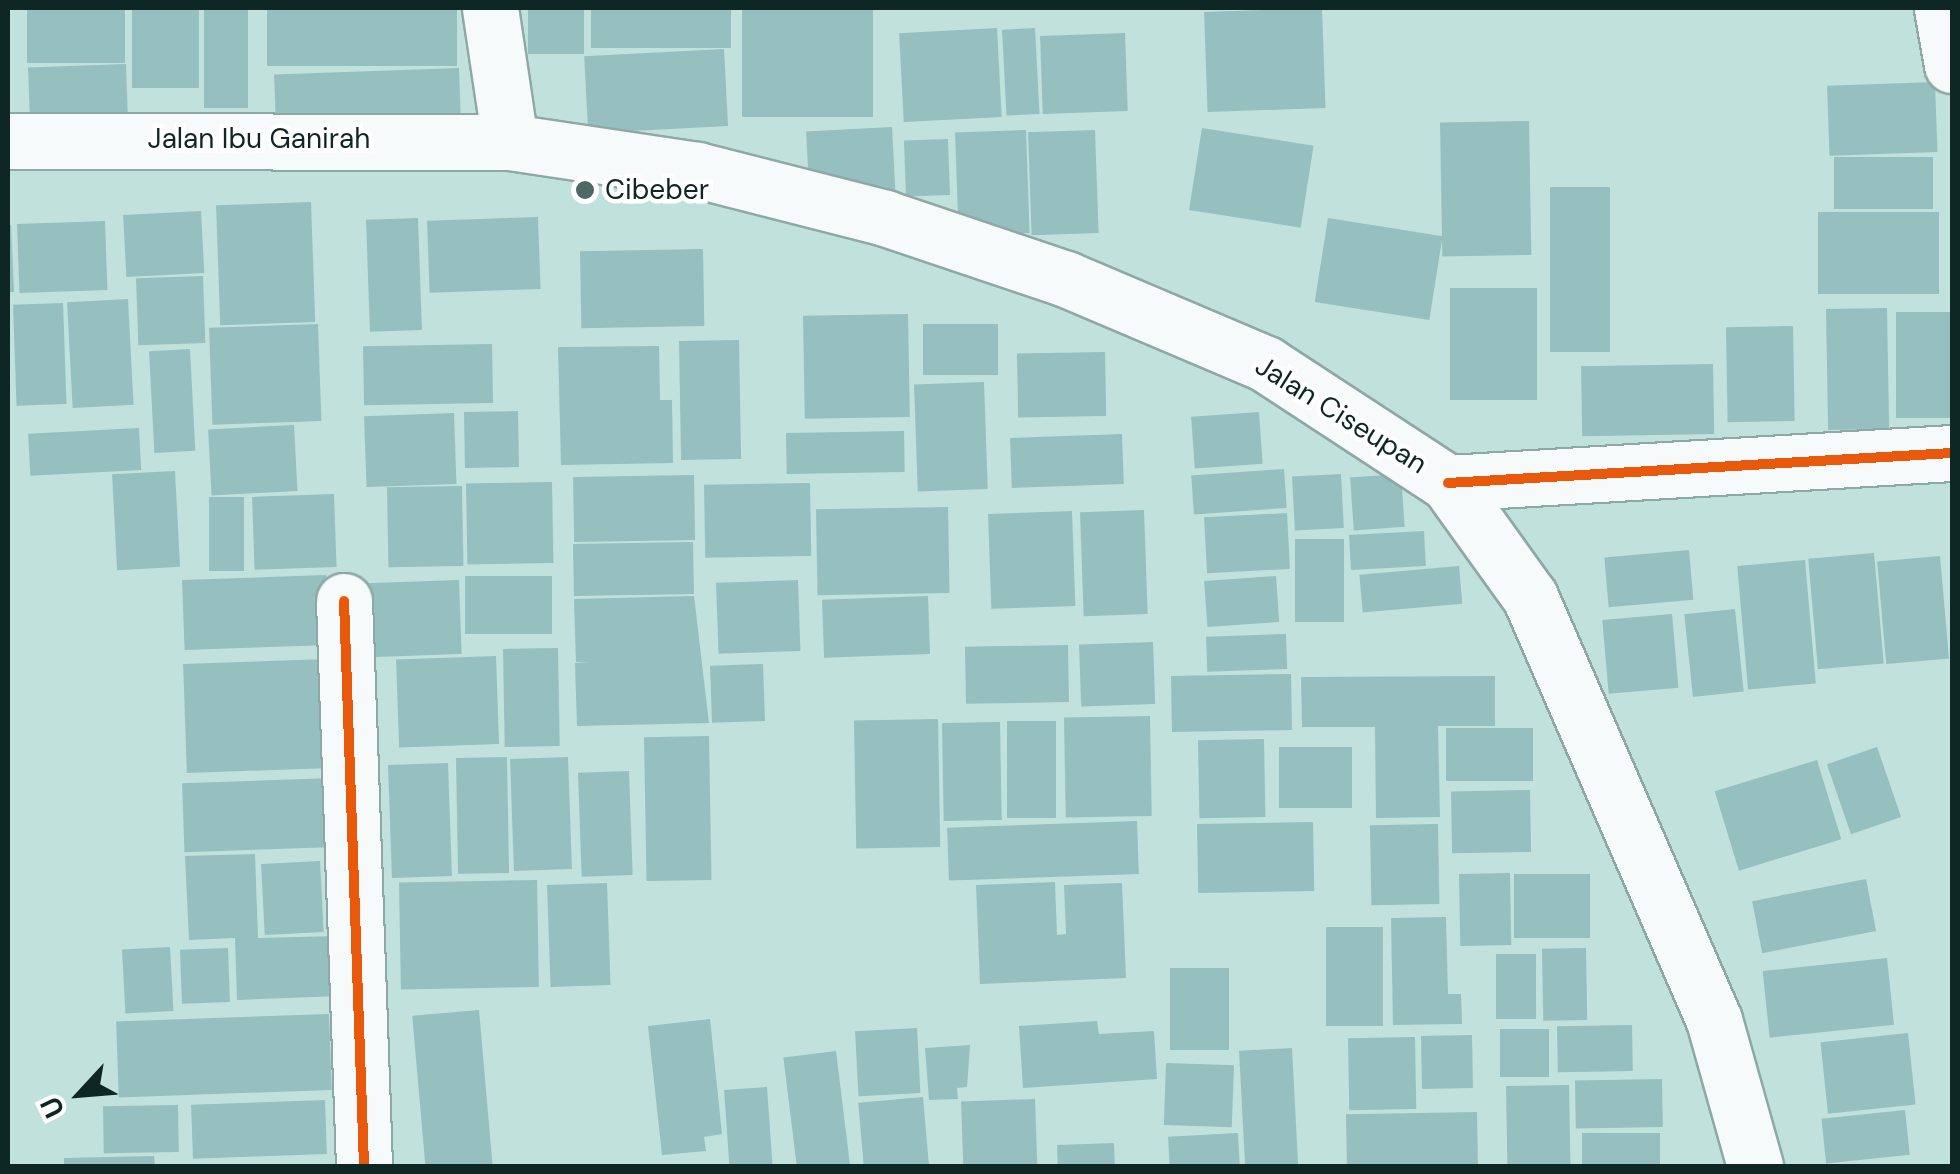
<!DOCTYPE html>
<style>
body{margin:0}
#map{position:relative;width:1960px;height:1174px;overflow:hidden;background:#c1e1dd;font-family:"DM Sans",sans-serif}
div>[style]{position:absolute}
.building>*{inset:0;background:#96bfc0;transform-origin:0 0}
.roads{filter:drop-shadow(2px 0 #8ea8a5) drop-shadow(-2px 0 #8ea8a5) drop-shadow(0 2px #8ea8a5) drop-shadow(0 -2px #8ea8a5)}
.minor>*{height:55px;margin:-27.5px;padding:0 27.5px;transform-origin:27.5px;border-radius:27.5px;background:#f6fafa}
.secondary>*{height:55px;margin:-27.5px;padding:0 27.5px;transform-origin:27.5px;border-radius:27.5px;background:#f6fafa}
.cycleway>*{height:10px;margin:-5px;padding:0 5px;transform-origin:5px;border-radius:5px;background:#e8590c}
.dots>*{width:28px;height:28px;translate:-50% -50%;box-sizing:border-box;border:5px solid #fff;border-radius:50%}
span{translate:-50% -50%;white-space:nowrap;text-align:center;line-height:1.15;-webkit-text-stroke:9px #fff;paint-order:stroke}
.street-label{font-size:28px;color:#0f2724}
.poi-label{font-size:28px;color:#0f2724}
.left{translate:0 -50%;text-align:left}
.frame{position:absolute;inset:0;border:10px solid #0f2724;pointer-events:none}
.north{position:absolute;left:30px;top:1044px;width:100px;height:100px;-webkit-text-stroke:8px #fff;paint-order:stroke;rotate:244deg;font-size:28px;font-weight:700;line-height:40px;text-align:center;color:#0f2724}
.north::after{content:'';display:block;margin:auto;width:35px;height:45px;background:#0f2724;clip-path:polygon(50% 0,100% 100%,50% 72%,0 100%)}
</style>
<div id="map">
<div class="building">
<i style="left:27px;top:8px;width:98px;height:55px"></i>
<i style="left:132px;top:8px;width:67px;height:80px"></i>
<i style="left:204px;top:8px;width:44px;height:100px"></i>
<i style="left:267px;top:8px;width:190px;height:58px"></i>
<i style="left:528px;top:8px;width:56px;height:46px"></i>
<i style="left:591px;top:8px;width:140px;height:40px"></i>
<i style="left:742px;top:8px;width:131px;height:109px"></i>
<i style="left:1322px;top:8px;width:100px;height:118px;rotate:88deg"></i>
<i style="left:997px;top:28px;width:89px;height:98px;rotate:87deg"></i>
<i style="left:1035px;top:28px;width:86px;height:33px;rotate:87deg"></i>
<i style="left:1125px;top:33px;width:78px;height:85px;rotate:88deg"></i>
<i style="left:724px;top:49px;width:77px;height:140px;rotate:87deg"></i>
<i style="left:126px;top:64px;width:56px;height:98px;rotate:88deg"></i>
<i style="left:459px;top:68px;width:51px;height:185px;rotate:88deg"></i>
<i style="left:1935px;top:82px;width:70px;height:108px;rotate:88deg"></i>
<i style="left:1529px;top:121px;width:134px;height:89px;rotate:89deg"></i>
<i style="left:892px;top:127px;width:66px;height:86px;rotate:87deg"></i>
<i style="left:1202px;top:128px;width:113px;height:83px;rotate:9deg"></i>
<i style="left:1026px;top:130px;width:103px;height:71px;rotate:88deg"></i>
<i style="left:1095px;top:130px;width:103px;height:67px;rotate:88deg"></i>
<i style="left:948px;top:139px;width:56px;height:44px;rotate:88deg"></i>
<i style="left:1933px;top:157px;width:52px;height:99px;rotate:90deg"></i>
<i style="left:1550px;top:187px;width:60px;height:165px"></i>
<i style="left:311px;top:202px;width:120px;height:95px;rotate:88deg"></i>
<i style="left:201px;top:211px;width:62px;height:78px;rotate:87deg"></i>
<i style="left:1939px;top:212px;width:82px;height:121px;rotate:90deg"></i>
<i style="left:538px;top:217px;width:72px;height:111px;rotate:88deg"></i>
<i style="left:418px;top:218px;width:112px;height:52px;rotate:88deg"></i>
<i style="left:1328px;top:218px;width:116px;height:85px;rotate:9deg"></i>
<i style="left:105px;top:221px;width:69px;height:88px;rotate:88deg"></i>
<i style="clip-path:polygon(8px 225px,11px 225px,14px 292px,8px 292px)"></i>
<i style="left:703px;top:249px;width:77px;height:123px;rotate:89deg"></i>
<i style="left:203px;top:276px;width:67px;height:67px;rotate:88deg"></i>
<i style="left:1450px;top:288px;width:87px;height:112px"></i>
<i style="left:128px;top:299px;width:106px;height:61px;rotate:87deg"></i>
<i style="left:63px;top:303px;width:101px;height:50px;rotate:88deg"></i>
<i style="left:1887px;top:308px;width:121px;height:61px;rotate:89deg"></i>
<i style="left:1952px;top:312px;width:106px;height:56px;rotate:90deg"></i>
<i style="left:908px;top:314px;width:103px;height:105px;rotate:89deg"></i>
<i style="left:318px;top:324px;width:97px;height:109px;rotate:88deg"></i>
<i style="left:998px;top:324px;width:51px;height:75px;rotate:90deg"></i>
<i style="left:1793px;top:326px;width:95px;height:67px;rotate:89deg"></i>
<i style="left:739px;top:340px;width:119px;height:60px;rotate:89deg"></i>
<i style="left:492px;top:344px;width:59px;height:129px;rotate:89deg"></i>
<i style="clip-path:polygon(659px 346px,660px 400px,672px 400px,673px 463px,561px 465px,558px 347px)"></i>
<i style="left:190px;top:349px;width:102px;height:41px;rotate:87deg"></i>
<i style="left:1105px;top:352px;width:64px;height:88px;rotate:89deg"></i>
<i style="left:1713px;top:364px;width:70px;height:132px;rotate:89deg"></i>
<i style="left:984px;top:382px;width:107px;height:70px;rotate:88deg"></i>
<i style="left:518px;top:411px;width:56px;height:54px;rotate:89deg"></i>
<i style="left:1259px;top:412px;width:52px;height:68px;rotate:86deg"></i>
<i style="left:454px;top:413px;width:71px;height:90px;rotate:88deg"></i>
<i style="left:294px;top:425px;width:66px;height:86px;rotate:87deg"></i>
<i style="left:139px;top:428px;width:42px;height:111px;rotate:87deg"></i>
<i style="left:904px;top:431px;width:41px;height:118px;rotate:89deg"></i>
<i style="left:1122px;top:434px;width:50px;height:112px;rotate:88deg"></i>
<i style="left:1284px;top:469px;width:39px;height:93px;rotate:86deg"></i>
<i style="left:175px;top:471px;width:96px;height:63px;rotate:87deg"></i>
<i style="left:1341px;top:474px;width:54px;height:49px;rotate:87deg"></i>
<i style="left:1401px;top:474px;width:53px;height:51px;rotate:86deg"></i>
<i style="left:694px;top:475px;width:65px;height:121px;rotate:89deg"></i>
<i style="left:552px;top:482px;width:81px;height:86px;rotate:89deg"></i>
<i style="left:810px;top:483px;width:73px;height:106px;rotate:89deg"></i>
<i style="left:462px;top:486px;width:80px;height:75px;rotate:89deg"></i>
<i style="left:334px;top:494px;width:73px;height:82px;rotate:88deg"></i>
<i style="left:209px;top:497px;width:35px;height:74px"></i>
<i style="left:948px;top:507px;width:86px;height:132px;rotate:89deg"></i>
<i style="left:1144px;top:510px;width:104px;height:64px;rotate:88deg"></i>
<i style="left:1072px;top:511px;width:95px;height:84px;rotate:88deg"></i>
<i style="left:1287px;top:513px;width:56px;height:83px;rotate:87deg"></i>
<i style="left:1424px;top:531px;width:35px;height:75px;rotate:87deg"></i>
<i style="left:1295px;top:539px;width:49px;height:83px"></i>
<i style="left:693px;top:542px;width:52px;height:120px;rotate:89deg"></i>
<i style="left:1689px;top:550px;width:50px;height:85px;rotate:85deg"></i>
<i style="left:1874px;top:553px;width:111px;height:66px;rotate:85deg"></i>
<i style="left:1940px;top:556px;width:103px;height:63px;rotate:85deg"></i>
<i style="left:1805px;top:560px;width:124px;height:68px;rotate:85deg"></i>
<i style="left:1459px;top:566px;width:38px;height:100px;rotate:85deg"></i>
<i style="left:326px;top:575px;width:70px;height:144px;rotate:88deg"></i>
<i style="left:552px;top:576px;width:58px;height:87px;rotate:90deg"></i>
<i style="left:1276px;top:576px;width:46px;height:72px;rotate:86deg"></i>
<i style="left:459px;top:580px;width:74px;height:101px;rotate:88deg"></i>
<i style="left:798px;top:580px;width:71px;height:82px;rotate:88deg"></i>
<i style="clip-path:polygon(694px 596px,709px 723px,577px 726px,575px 663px,589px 662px,576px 662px,574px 599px)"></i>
<i style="left:928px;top:596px;width:58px;height:106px;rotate:88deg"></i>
<i style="left:1735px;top:609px;width:83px;height:51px;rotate:84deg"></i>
<i style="left:1672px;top:614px;width:74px;height:70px;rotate:85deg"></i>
<i style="left:1286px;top:634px;width:35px;height:80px;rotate:88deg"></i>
<i style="left:1153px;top:642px;width:62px;height:74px;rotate:88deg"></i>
<i style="left:1068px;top:645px;width:57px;height:103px;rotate:89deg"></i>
<i style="left:558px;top:648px;width:98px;height:55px;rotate:89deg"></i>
<i style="left:496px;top:656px;width:88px;height:100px;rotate:88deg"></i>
<i style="left:329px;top:659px;width:109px;height:146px;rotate:88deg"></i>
<i style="left:763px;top:664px;width:57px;height:53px;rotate:88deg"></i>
<i style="left:1291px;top:674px;width:56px;height:120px;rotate:89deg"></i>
<i style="clip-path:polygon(1495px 676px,1495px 726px,1438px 726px,1440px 817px,1376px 818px,1375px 727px,1302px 727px,1301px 677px)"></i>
<i style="left:1150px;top:716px;width:100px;height:86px;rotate:89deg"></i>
<i style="left:938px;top:719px;width:128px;height:84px;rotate:89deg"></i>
<i style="left:1007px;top:721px;width:49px;height:97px"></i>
<i style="left:1000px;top:722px;width:98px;height:58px;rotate:89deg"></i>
<i style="left:1446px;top:728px;width:87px;height:53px"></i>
<i style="left:709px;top:736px;width:144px;height:65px;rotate:89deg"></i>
<i style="left:1264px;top:739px;width:78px;height:66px;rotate:89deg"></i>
<i style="left:1279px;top:747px;width:73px;height:61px"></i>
<i style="left:1877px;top:747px;width:74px;height:53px;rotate:71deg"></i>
<i style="left:507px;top:757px;width:116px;height:51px;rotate:89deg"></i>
<i style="left:568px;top:757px;width:112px;height:58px;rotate:88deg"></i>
<i style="left:1817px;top:760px;width:83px;height:107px;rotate:73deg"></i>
<i style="left:448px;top:763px;width:113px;height:60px;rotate:88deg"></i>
<i style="left:629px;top:771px;width:104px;height:51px;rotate:88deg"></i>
<i style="left:333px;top:778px;width:69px;height:151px;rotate:88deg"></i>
<i style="left:1530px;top:790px;width:62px;height:79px;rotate:89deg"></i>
<i style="left:1137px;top:821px;width:53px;height:190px;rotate:88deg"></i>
<i style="left:1313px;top:822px;width:69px;height:116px;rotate:89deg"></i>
<i style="left:1438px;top:824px;width:80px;height:68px;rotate:89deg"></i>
<i style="clip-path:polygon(255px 854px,258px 938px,339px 936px,341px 996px,237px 1000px,235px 938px,189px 940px,185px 856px)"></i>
<i style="left:320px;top:861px;width:71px;height:59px;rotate:87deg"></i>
<i style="left:1510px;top:873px;width:72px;height:51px;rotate:89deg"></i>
<i style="left:1514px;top:874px;width:76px;height:64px"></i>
<i style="left:1866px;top:879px;width:53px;height:116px;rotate:79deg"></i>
<i style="left:537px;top:880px;width:107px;height:138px;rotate:89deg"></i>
<i style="clip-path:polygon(1055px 882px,1057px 935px,1066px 934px,1064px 885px,1122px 883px,1126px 978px,980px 984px,976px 885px)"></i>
<i style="left:607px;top:883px;width:102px;height:60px;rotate:88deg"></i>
<i style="clip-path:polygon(1446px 917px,1448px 994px,1461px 994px,1462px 1024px,1393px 1025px,1391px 918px)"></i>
<i style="left:1326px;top:927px;width:57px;height:99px"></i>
<i style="left:170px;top:947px;width:64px;height:48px;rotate:87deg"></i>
<i style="left:228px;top:948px;width:54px;height:48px;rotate:88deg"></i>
<i style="left:1586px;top:948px;width:72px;height:44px;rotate:89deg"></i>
<i style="left:1536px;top:954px;width:65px;height:40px;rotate:90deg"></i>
<i style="left:1887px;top:958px;width:67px;height:125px;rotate:84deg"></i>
<i style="left:1170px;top:968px;width:59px;height:82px"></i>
<i style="left:479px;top:1010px;width:157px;height:67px;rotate:85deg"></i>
<i style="left:329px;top:1014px;width:76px;height:213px;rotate:88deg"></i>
<i style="clip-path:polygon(710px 1019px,722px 1134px,704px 1137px,706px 1151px,662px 1155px,648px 1026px)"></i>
<i style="clip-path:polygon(1097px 1021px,1099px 1034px,1154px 1031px,1157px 1079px,1023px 1088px,1019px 1026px)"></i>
<i style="left:1632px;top:1025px;width:46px;height:75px;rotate:89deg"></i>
<i style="left:917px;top:1028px;width:65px;height:62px;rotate:87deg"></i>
<i style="left:1549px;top:1029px;width:48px;height:49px;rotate:90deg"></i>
<i style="left:1908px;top:1033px;width:72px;height:88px;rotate:84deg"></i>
<i style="left:1472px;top:1035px;width:53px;height:51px;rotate:89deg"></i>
<i style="left:1415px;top:1037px;width:72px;height:67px;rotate:89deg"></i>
<i style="clip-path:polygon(970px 1045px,967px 1087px,957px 1088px,958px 1099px,929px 1100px,925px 1048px)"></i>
<i style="left:1292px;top:1048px;width:118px;height:53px;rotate:87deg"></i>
<i style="left:836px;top:1051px;width:116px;height:53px;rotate:83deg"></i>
<i style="left:1166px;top:1063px;width:68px;height:62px;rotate:2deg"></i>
<i style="left:1662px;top:1079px;width:48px;height:87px;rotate:89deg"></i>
<i style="left:1569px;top:1085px;width:81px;height:63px;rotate:89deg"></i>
<i style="left:767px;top:1087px;width:78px;height:43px;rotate:86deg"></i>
<i style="left:923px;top:1097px;width:69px;height:65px;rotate:85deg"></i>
<i style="left:1035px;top:1099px;width:67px;height:74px;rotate:88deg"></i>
<i style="left:325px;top:1100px;width:54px;height:134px;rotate:88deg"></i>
<i style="left:178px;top:1105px;width:47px;height:75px;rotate:89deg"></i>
<i style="left:1905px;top:1110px;width:45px;height:84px;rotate:84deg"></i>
<i style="left:1477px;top:1112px;width:54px;height:131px;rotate:89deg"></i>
<i style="left:1238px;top:1133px;width:33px;height:70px;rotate:87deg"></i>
<i style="left:1660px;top:1133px;width:33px;height:78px;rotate:90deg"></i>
<i style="left:1114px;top:1143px;width:23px;height:57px;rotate:88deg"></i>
<i style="clip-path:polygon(154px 1156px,155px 1166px,64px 1166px,64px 1158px)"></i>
</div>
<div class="roads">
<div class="minor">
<i style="left:1942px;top:8px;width:58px;rotate:80deg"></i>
<i style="left:1448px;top:483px;width:505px;rotate:-3.41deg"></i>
<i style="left:344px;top:601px;width:565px;rotate:87.97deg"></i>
</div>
<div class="secondary">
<i style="left:490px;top:8px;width:135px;rotate:81.5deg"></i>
<i style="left:8px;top:141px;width:502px;rotate:0.11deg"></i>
<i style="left:510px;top:142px;width:189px;rotate:8.5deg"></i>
<i style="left:697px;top:170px;width:194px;rotate:14.3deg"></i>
<i style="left:885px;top:218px;width:191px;rotate:18.6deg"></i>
<i style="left:1066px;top:279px;width:217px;rotate:23deg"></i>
<i style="left:1266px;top:364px;width:217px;rotate:33.2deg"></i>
<i style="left:1448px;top:483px;width:140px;rotate:54.3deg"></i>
<i style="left:1530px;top:597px;width:461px;rotate:66.5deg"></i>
<i style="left:1714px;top:1020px;width:152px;rotate:74.3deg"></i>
</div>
</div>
<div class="cycleway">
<i style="left:1448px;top:483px;width:505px;rotate:-3.41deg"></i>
<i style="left:344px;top:601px;width:565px;rotate:87.97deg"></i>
</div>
<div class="dots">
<i style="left:585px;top:190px;background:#4d6865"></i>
</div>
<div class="street-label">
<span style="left:259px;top:139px">Jalan Ibu Ganirah</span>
<span style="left:1341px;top:415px;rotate:32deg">Jalan Ciseupan</span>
</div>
<div class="poi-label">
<span class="left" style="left:605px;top:190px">Cibeber</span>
</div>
<div class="frame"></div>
<div class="north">U</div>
</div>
